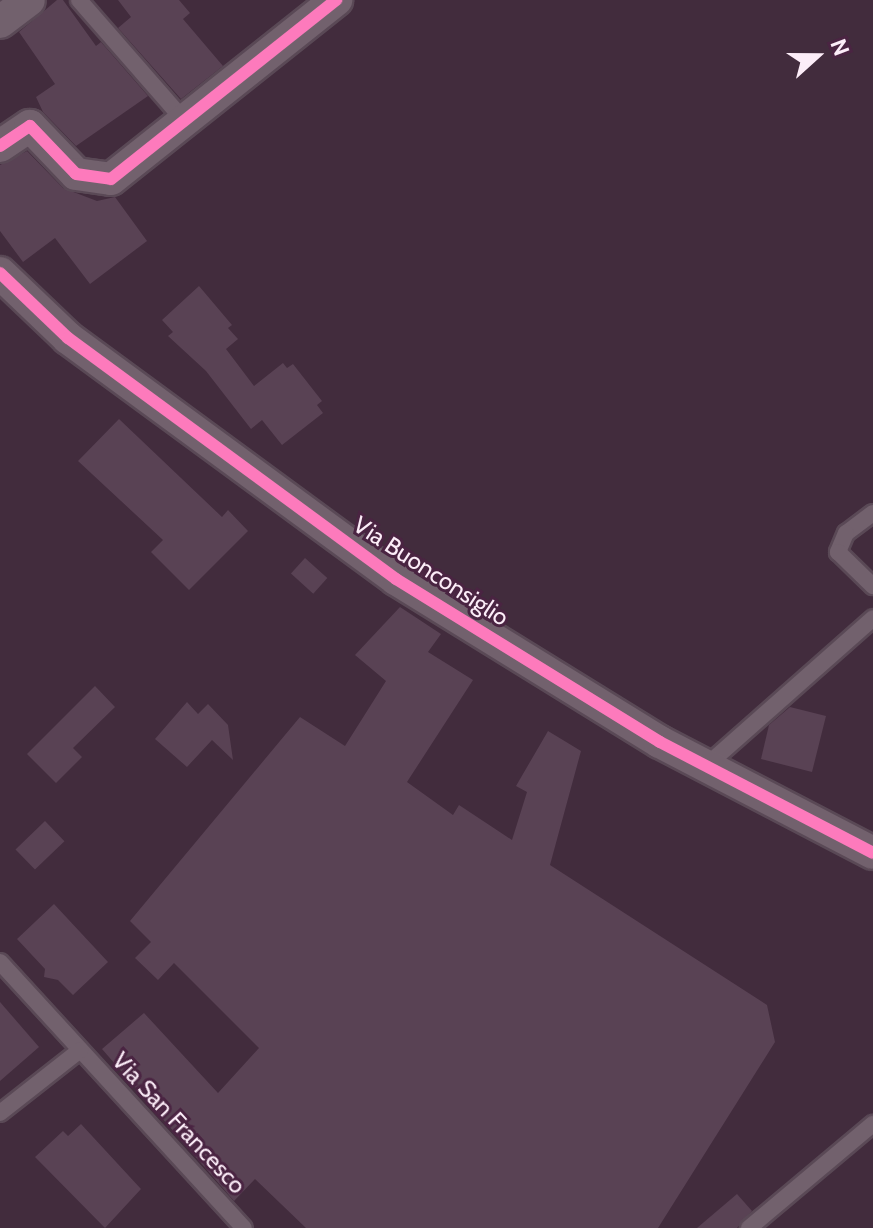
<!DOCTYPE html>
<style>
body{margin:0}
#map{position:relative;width:873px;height:1228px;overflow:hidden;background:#422c3d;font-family:Cabin,sans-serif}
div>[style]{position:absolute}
.building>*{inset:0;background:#594254;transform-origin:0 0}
.roads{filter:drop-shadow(2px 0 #5a4956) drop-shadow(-2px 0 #5a4956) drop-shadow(0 2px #5a4956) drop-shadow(0 -2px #5a4956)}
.lane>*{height:16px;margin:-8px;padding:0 8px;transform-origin:8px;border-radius:8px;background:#72616d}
.street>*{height:32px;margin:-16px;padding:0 16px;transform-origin:16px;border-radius:16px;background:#72616d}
.cycleway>*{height:12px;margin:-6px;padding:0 6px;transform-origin:6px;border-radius:6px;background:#fd7abc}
span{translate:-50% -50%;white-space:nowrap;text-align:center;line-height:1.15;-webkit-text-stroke:6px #4a2442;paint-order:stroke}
.street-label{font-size:24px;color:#fcedf8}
.north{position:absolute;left:777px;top:16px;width:80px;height:80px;-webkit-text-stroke:6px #4a2442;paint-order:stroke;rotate:69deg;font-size:22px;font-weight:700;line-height:32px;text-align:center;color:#fcedf8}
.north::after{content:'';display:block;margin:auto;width:28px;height:36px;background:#fcedf8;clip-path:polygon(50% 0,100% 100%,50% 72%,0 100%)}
</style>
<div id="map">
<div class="building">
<i style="clip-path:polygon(57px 0,63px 0,96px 46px,101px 42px,148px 96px,76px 146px,43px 112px,36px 97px,55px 84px,19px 32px)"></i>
<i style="clip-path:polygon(118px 0,179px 0,190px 13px,183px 19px,223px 66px,181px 99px,118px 28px,131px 17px)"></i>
<i style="clip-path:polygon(27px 151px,63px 188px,97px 201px,115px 197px,147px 241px,90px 284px,55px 238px,23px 262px,0 231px,0 165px)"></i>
<i style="clip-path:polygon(199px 286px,232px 325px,228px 328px,238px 339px,226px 349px,254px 386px,283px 363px,287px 368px,293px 364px,322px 401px,317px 405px,323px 413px,282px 445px,262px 420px,251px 429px,206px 371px,168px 336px,173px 332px,162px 320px)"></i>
<i style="clip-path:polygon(119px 419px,222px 517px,228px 510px,248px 531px,189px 590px,151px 552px,163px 540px,78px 461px)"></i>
<i style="left:305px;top:558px;width:30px;height:21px;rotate:42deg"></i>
<i style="clip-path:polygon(400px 607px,441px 634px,428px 652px,473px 680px,407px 782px,453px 815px,459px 805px,512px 840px,527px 792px,516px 786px,548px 731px,581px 751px,550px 865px,767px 1005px,775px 1042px,658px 1228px,306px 1228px,255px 1179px,234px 1201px,102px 1049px,144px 1013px,218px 1093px,259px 1048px,174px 963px,158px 980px,135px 958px,151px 942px,130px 921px,300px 717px,345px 746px,386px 681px,355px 655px)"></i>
<i style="clip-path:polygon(95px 686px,115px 707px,73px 748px,82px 757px,56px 783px,27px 754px)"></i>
<i style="clip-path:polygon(187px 702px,198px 714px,208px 704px,228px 725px,233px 760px,212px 740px,187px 767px,155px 739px)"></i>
<i style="clip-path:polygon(790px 707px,826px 716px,812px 772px,761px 759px,769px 725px)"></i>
<i style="left:45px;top:821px;width:28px;height:41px;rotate:46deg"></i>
<i style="clip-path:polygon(54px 904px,108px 962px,73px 995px,58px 980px,44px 977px,45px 969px,17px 939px)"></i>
<i style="clip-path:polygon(0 1002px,39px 1047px,0 1081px)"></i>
<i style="clip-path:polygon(81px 1124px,141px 1189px,105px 1228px,35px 1157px,63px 1131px,68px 1136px)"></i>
<i style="clip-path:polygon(737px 1194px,752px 1211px,737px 1228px,697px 1228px)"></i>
</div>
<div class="roads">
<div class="lane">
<i style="left:79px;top:0;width:157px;rotate:48.9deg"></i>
<i style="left:873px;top:513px;width:34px;rotate:143deg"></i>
<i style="left:846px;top:533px;width:21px;rotate:113deg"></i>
<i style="left:838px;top:552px;width:49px;rotate:44.2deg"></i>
<i style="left:706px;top:766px;width:223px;rotate:-41.5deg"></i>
<i style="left:0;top:962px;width:361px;rotate:47.5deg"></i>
<i style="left:0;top:1113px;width:102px;rotate:-38.2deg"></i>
<i style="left:749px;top:1228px;width:162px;rotate:-40deg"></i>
</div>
<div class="street">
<i style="left:0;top:22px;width:36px;rotate:-37deg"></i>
<i style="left:0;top:146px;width:36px;rotate:-34deg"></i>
<i style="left:30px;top:126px;width:66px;rotate:46.2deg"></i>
<i style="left:76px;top:174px;width:35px;rotate:8deg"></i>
<i style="left:111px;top:179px;width:288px;rotate:-38.5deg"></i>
<i style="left:0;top:273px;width:94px;rotate:43.7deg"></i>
<i style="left:68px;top:338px;width:407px;rotate:36.3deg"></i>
<i style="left:396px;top:579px;width:310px;rotate:31.7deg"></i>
<i style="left:660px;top:742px;width:240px;rotate:27.5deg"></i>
</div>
</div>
<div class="cycleway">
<i style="left:0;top:146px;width:36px;rotate:-34deg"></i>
<i style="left:30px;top:126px;width:66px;rotate:46.2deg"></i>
<i style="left:76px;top:174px;width:35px;rotate:8deg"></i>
<i style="left:111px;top:179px;width:288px;rotate:-38.5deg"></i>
<i style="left:0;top:273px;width:94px;rotate:43.7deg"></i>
<i style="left:68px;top:338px;width:407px;rotate:36.3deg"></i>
<i style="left:396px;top:579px;width:310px;rotate:31.7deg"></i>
<i style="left:660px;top:742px;width:240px;rotate:27.5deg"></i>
</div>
<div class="street-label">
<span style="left:431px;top:571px;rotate:33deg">Via Buonconsiglio</span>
<span style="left:179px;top:1123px;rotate:47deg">Via San Francesco</span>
</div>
<div class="north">N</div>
</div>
